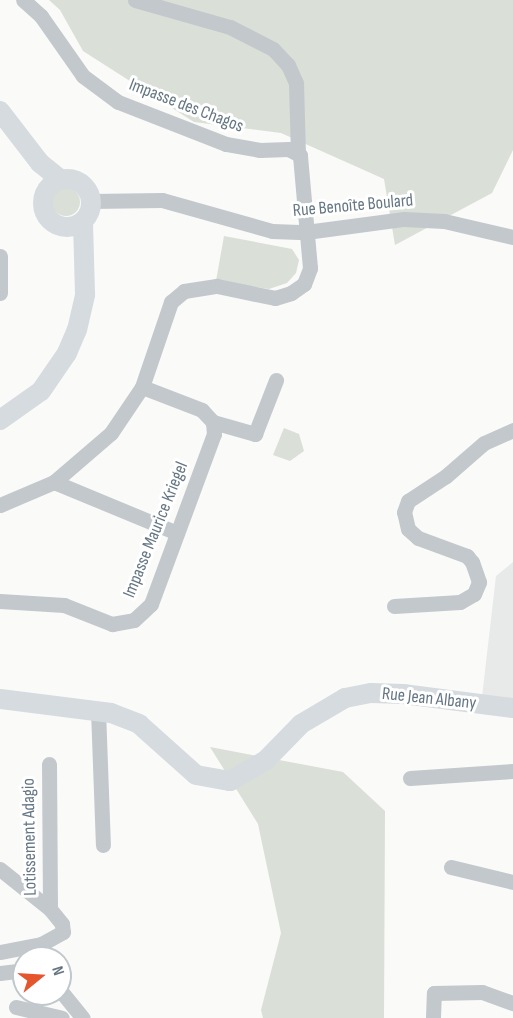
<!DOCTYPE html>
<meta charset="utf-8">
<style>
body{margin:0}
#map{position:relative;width:513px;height:1018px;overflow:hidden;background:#fafaf8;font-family:"Sofia Sans Condensed",sans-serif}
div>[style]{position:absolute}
.built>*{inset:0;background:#e8e9e9}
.green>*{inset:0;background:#dadfd7}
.round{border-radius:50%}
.minor>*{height:15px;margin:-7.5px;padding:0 7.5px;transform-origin:7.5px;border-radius:7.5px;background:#c3c8cc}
.major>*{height:20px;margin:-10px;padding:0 10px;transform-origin:10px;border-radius:10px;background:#d6dbdf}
.major>.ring{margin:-10px;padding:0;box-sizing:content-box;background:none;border:20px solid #d6dbdf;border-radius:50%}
span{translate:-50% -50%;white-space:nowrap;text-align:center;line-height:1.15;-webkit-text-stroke:6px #fff;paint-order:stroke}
.street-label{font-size:18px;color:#657683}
.north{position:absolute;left:12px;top:946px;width:60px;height:60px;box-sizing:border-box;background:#fff;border:2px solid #c1c8cd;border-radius:50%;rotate:72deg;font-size:16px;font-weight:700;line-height:24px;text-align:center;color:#657683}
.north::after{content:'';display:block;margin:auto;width:21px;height:27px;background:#e4572e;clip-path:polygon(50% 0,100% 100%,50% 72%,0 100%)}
</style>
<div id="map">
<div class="built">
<i style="clip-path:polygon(513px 562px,513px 701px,482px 697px,496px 576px)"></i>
</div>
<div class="green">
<i style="clip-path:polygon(49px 0,513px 0,513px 150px,492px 193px,395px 245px,384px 179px,281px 133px,194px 122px,83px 51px,60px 10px)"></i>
<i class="round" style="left:52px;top:188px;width:28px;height:28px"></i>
<i style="clip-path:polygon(224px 236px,292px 249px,299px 260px,296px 273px,287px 283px,269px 289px,216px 281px)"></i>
<i style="clip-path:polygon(284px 428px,299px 434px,304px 451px,290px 461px,273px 455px)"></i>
<i style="clip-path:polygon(210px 747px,343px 772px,385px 811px,384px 1018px,263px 1018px,261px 1010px,281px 933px,258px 824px)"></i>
</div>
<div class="minor">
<i style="left:135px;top:0;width:99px;rotate:15.9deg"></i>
<i style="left:230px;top:27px;width:48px;rotate:27.1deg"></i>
<i style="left:273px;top:49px;width:22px;rotate:47deg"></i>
<i style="left:288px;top:65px;width:20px;rotate:66deg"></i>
<i style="left:296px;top:83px;width:71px;rotate:88.4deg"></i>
<i style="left:91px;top:201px;width:71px;rotate:-0.8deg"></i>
<i style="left:162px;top:200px;width:114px;rotate:15.7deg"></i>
<i style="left:272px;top:231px;width:34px;rotate:2deg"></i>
<i style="left:306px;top:232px;width:99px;rotate:-7.6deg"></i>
<i style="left:404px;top:219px;width:40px;rotate:2.9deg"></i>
<i style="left:444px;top:221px;width:71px;rotate:13.1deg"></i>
<i style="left:0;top:256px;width:37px;rotate:90deg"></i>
<i style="left:213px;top:422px;width:44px;rotate:15.9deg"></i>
<i style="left:255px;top:434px;width:58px;rotate:-68.7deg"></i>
<i style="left:54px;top:482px;width:133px;rotate:22.5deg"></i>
<i style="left:0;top:505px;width:59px;rotate:-23.1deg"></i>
<i style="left:54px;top:482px;width:75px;rotate:-40.7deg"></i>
<i style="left:111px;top:433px;width:55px;rotate:-56deg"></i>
<i style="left:142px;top:387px;width:90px;rotate:-71.2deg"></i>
<i style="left:171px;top:302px;width:17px;rotate:-40deg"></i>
<i style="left:184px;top:291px;width:33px;rotate:-9deg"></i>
<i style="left:217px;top:286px;width:59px;rotate:11.7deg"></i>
<i style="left:275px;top:298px;width:17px;rotate:-17deg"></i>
<i style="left:291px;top:293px;width:16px;rotate:-35deg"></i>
<i style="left:304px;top:284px;width:17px;rotate:-69deg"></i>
<i style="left:310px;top:268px;width:113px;rotate:-95.1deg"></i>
<i style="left:300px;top:155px;width:13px;rotate:-153deg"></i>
<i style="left:288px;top:149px;width:28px;rotate:178deg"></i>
<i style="left:260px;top:150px;width:35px;rotate:-170deg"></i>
<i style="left:226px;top:144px;width:116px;rotate:-158.7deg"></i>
<i style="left:118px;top:102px;width:44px;rotate:-143.4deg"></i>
<i style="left:83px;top:76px;width:73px;rotate:-125deg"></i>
<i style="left:41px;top:16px;width:24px;rotate:-138deg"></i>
<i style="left:0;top:601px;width:64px;rotate:3.6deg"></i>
<i style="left:64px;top:605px;width:52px;rotate:21.6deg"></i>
<i style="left:112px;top:624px;width:22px;rotate:-10deg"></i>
<i style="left:134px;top:620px;width:23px;rotate:-43deg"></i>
<i style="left:151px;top:604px;width:181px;rotate:-69.7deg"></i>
<i style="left:214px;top:434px;width:12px;rotate:-95deg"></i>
<i style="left:213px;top:422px;width:16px;rotate:-133deg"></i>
<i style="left:202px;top:410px;width:64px;rotate:-159deg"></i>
<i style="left:394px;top:606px;width:66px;rotate:-3.5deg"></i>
<i style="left:460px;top:602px;width:16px;rotate:-30deg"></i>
<i style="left:474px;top:594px;width:13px;rotate:-67deg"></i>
<i style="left:479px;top:582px;width:21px;rotate:-109deg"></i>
<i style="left:472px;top:562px;width:8px;rotate:-130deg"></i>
<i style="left:467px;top:556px;width:52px;rotate:-159.8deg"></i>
<i style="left:418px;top:538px;width:13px;rotate:-138deg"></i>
<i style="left:408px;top:529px;width:17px;rotate:-103deg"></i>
<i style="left:404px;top:512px;width:12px;rotate:-70deg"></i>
<i style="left:408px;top:501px;width:45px;rotate:-33.3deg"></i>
<i style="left:446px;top:476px;width:50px;rotate:-41deg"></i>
<i style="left:484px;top:443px;width:32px;rotate:-24deg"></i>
<i style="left:98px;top:710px;width:135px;rotate:87.9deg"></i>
<i style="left:49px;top:764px;width:145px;rotate:89.6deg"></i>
<i style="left:410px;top:778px;width:103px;rotate:-3.9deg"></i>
<i style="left:451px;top:867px;width:64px;rotate:13.6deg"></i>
<i style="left:0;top:869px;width:64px;rotate:38.7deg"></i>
<i style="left:50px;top:909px;width:19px;rotate:51deg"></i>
<i style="left:62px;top:924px;width:8px;rotate:83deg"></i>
<i style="left:63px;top:932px;width:25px;rotate:151deg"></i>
<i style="left:41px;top:944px;width:42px;rotate:169deg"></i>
<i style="left:0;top:973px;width:24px;rotate:-7deg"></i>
<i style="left:60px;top:990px;width:36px;rotate:51deg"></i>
<i style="left:16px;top:1007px;width:47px;rotate:13.4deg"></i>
<i style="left:433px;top:1018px;width:25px;rotate:-88deg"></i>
<i style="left:434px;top:993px;width:48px;rotate:-1.2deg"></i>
<i style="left:482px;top:992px;width:33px;rotate:20deg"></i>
</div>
<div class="major">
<i style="left:0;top:111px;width:66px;rotate:52.4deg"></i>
<i style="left:40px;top:163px;width:26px;rotate:39deg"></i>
<i class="ring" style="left:43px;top:179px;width:28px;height:28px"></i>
<i style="left:0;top:420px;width:50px;rotate:-35.3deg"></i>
<i style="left:41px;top:391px;width:46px;rotate:-55.6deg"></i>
<i style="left:67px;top:353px;width:25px;rotate:-67deg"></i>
<i style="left:77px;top:330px;width:37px;rotate:-77deg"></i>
<i style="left:85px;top:294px;width:72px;rotate:-91.6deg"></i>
<i style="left:0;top:699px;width:112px;rotate:7.2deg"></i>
<i style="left:111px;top:713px;width:30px;rotate:21deg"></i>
<i style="left:139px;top:724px;width:76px;rotate:41.8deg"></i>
<i style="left:196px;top:775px;width:35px;rotate:10deg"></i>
<i style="left:230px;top:781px;width:42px;rotate:-30.3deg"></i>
<i style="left:266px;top:760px;width:50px;rotate:-45.8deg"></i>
<i style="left:301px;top:724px;width:51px;rotate:-30.6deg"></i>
<i style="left:345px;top:698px;width:26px;rotate:-11deg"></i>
<i style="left:371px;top:693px;width:32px;rotate:2deg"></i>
<i style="left:403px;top:694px;width:111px;rotate:7.3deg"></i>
</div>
<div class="street-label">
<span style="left:186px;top:106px;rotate:21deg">Impasse des Chagos</span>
<span style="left:353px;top:206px;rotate:-5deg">Rue Benoîte Boulard</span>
<span style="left:156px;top:530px;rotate:-68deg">Impasse Maurice Kriegel</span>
<span style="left:429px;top:699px;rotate:6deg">Rue Jean Albany</span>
<span style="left:30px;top:837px;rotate:-91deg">Lotissement Adagio</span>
</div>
<div class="north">N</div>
</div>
